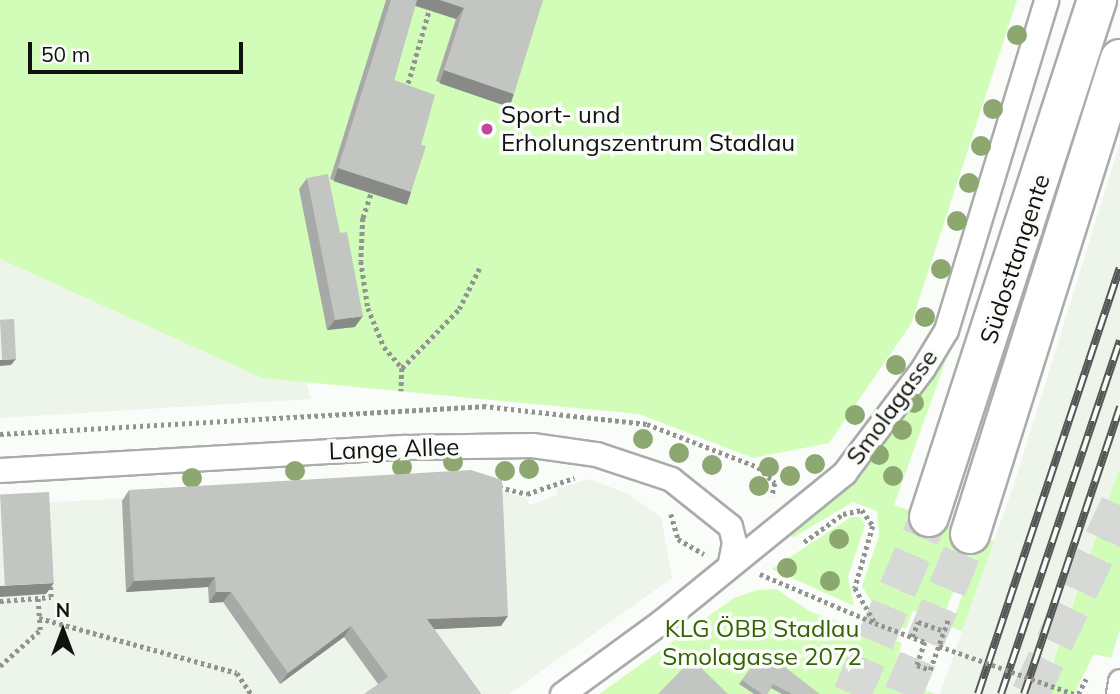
<!DOCTYPE html>
<meta charset="utf-8">
<style>
body{margin:0}
#map{position:relative;width:1120px;height:694px;overflow:hidden;background:#f9fcf8;font-family:Mulish,sans-serif}
div>[style]{position:absolute}
.built>*{inset:0;background:#edf4e9}
.green>*{inset:0;background:#d2fdb8}
.highway-tunnel>*{height:38px;margin-top:-19px;transform-origin:0;background:repeating-linear-gradient(90deg,#d6d9d5 0 38px,transparent 0 57px)}
.path>*{height:4.5px;margin-top:-2.25px;transform-origin:0;background:repeating-linear-gradient(90deg,#929491 0 3.5px,transparent 0 7px)}
.roads{filter:drop-shadow(2px 0 #aaaca9) drop-shadow(-2px 0 #aaaca9) drop-shadow(0 2px #aaaca9) drop-shadow(0 -2px #aaaca9)}
.street>*{height:23px;margin:-11.5px;padding:0 11.5px;transform-origin:11.5px;border-radius:11.5px;background:#fff}
.highway>*{height:38px;margin:-19px;padding:0 19px;transform-origin:19px;border-radius:19px;background:#fff}
.rail>*{height:8px;margin-top:-4px;transform-origin:0;background:repeating-linear-gradient(90deg,#f9fcf8 0 16px,#555754 0 32px);box-sizing:border-box;border-block:2px solid #555754}
.path-bridge>*{height:4.5px;margin-top:-2.25px;transform-origin:0;background:repeating-linear-gradient(90deg,#929491 0 3.5px,transparent 0 7px)}
.trees>*{width:20px;height:20px;margin:-10px;border-radius:50%;background:#8da770}
.wall>*{inset:0;background:#a7a9a6}
.shaded-wall>*{inset:0;background:#888a87;transform-origin:0 0}
.building>*{inset:0;background:#c2c5c1;transform-origin:0 0}
.dots>*{width:19px;height:19px;translate:-50% -50%;box-sizing:border-box;border:4px solid #f9fcf8;border-radius:50%}
span{translate:-50% -50%;white-space:nowrap;text-align:center;line-height:1.15;-webkit-text-stroke:7px #f9fcf8;paint-order:stroke}
.poi-label{font-size:24px;color:#111210}
.left{translate:0 -50%;text-align:left}
.street-label{font-size:24px;color:#111210}
.park-label{font-size:24px;color:#346200}
.north{position:absolute;left:28px;top:596px;width:70px;height:70px;-webkit-text-stroke:5px #f9fcf8;paint-order:stroke;rotate:0deg;font-size:19px;font-weight:700;line-height:28px;text-align:center;color:#111210}
.north::after{content:'';display:block;margin:auto;width:24px;height:32px;background:#111210;clip-path:polygon(50% 0,100% 100%,50% 72%,0 100%)}
.scale{position:absolute;left:28px;top:42px;width:215px;height:32px;box-sizing:border-box;border:4px solid #111210;border-top:0;padding-left:9px;font-size:21px;line-height:24px;white-space:nowrap;color:#111210;-webkit-text-stroke:5px #f9fcf8;paint-order:stroke}
</style>
<div id="map">
<div class="built">
<i style="clip-path:polygon(1120px 143px,1120px 467px,1041px 694px,940px 694px,1015px 481px)"></i>
<i style="clip-path:polygon(0 259px,262px 378px,306px 382px,311px 399px,0 418px)"></i>
<i style="clip-path:polygon(589px 479px,628px 494px,661px 517px,672px 578px,509px 694px,0 694px,0 505px,464px 480px,526px 498px,530px 505px,557px 495px,556px 489px)"></i>
</div>
<div class="green">
<i style="clip-path:polygon(0 0,1017px 0,911px 324px,829px 443px,753px 458px,639px 414px,262px 378px,0 259px)"></i>
<i style="clip-path:polygon(952px 343px,894px 505px,994px 541px,962px 631px,951px 627px,962px 595px,953px 592px,942px 621px,913px 611px,906px 629px,880px 617px,862px 586px,879px 535px,877px 511px,853px 502px,794px 537px,785px 535px,854px 475px)"></i>
<i style="clip-path:polygon(1120px 467px,1120px 629px,1111px 658px,1094px 654px,1074px 694px,1042px 694px)"></i>
<i style="clip-path:polygon(851px 517px,860px 517px,865px 525px,848px 577px,854px 606px,772px 569px)"></i>
<i style="clip-path:polygon(776px 589px,811px 612px,902px 643px,891px 677px,935px 694px,599px 694px,734px 598px,757px 590px)"></i>
</div>
<div class="highway-tunnel">
<i style="left:852px;top:694px;width:193px;rotate:-66.5deg"></i>
<i style="left:903px;top:694px;width:173px;rotate:-67.3deg"></i>
<i style="left:1030px;top:694px;width:210px;rotate:-64.7deg"></i>
</div>
<div class="path">
<i style="left:406px;top:90px;width:94px;rotate:-73.9deg"></i>
<i style="left:373px;top:188px;width:32px;rotate:108deg"></i>
<i style="left:363px;top:218px;width:43px;rotate:92.7deg"></i>
<i style="left:361px;top:261px;width:48px;rotate:81.5deg"></i>
<i style="left:368px;top:308px;width:42px;rotate:67.7deg"></i>
<i style="left:384px;top:347px;width:28px;rotate:49deg"></i>
<i style="left:402px;top:368px;width:23px;rotate:92deg"></i>
<i style="left:402px;top:368px;width:82px;rotate:-46deg"></i>
<i style="left:459px;top:309px;width:49px;rotate:-63.4deg"></i>
<i style="left:0;top:434px;width:484px;rotate:-3.3deg"></i>
<i style="left:483px;top:406px;width:165px;rotate:6.3deg"></i>
<i style="left:647px;top:424px;width:119px;rotate:21.2deg"></i>
<i style="left:758px;top:467px;width:23px;rotate:43deg"></i>
<i style="left:775px;top:483px;width:14px;rotate:102deg"></i>
<i style="left:499px;top:487px;width:29px;rotate:14deg"></i>
<i style="left:527px;top:494px;width:50px;rotate:-18.8deg"></i>
<i style="left:671px;top:514px;width:26px;rotate:74deg"></i>
<i style="left:678px;top:539px;width:30px;rotate:30deg"></i>
<i style="left:804px;top:542px;width:48px;rotate:-35.7deg"></i>
<i style="left:843px;top:514px;width:19px;rotate:-12deg"></i>
<i style="left:862px;top:510px;width:19px;rotate:55deg"></i>
<i style="left:873px;top:526px;width:65px;rotate:106.2deg"></i>
<i style="left:855px;top:588px;width:40px;rotate:60.3deg"></i>
<i style="left:875px;top:623px;width:53px;rotate:20.8deg"></i>
<i style="left:925px;top:642px;width:24px;rotate:109deg"></i>
<i style="left:917px;top:665px;width:14px;rotate:21deg"></i>
<i style="left:930px;top:670px;width:53px;rotate:-70.2deg"></i>
<i style="left:760px;top:574px;width:125px;rotate:23.1deg"></i>
<i style="left:0;top:601px;width:51px;rotate:-4.5deg"></i>
<i style="left:51px;top:597px;width:14px;rotate:-94deg"></i>
<i style="left:39px;top:618px;width:205px;rotate:15.5deg"></i>
<i style="left:237px;top:673px;width:25px;rotate:56deg"></i>
<i style="left:912px;top:637px;width:16px;rotate:-68deg"></i>
<i style="left:918px;top:622px;width:28px;rotate:19deg"></i>
<i style="left:0;top:666px;width:54px;rotate:-42deg"></i>
<i style="left:40px;top:630px;width:32px;rotate:-94deg"></i>
<i style="left:1078px;top:694px;width:17px;rotate:-62deg"></i>
</div>
<div class="roads">
<div class="street">
<i style="left:0;top:470px;width:406px;rotate:-3.3deg"></i>
<i style="left:405px;top:447px;width:127px;rotate:-0.9deg"></i>
<i style="left:532px;top:445px;width:65px;rotate:8deg"></i>
<i style="left:596px;top:454px;width:79px;rotate:18.4deg"></i>
<i style="left:671px;top:479px;width:75px;rotate:38.5deg"></i>
<i style="left:730px;top:526px;width:16px;rotate:76deg"></i>
<i style="left:734px;top:542px;width:20px;rotate:101deg"></i>
<i style="left:562px;top:694px;width:124px;rotate:-36.1deg"></i>
<i style="left:662px;top:621px;width:235px;rotate:-39.1deg"></i>
<i style="left:844px;top:473px;width:131px;rotate:-53deg"></i>
<i style="left:923px;top:368px;width:44px;rotate:-58.8deg"></i>
<i style="left:946px;top:330px;width:345px;rotate:-73.1deg"></i>
<i style="left:1118px;top:694px;width:13px;rotate:-81deg"></i>
</div>
<div class="highway">
<i style="left:929px;top:517px;width:544px;rotate:-72deg"></i>
<i style="left:970px;top:534px;width:498px;rotate:-72.5deg"></i>
</div>
</div>
<div class="rail">
<i style="left:978px;top:694px;width:449px;rotate:-71.6deg"></i>
<i style="left:1001px;top:694px;width:373px;rotate:-71.4deg"></i>
<i style="left:1024px;top:694px;width:303px;rotate:-71.5deg"></i>
</div>
<div class="path-bridge">
<i style="left:939px;top:646px;width:143px;rotate:19.6deg"></i>
</div>
<div class="trees">
<i style="left:1017px;top:35px"></i>
<i style="left:993px;top:109px"></i>
<i style="left:981px;top:146px"></i>
<i style="left:969px;top:183px"></i>
<i style="left:957px;top:221px"></i>
<i style="left:941px;top:269px"></i>
<i style="left:925px;top:317px"></i>
<i style="left:896px;top:365px"></i>
<i style="left:914px;top:403px"></i>
<i style="left:855px;top:415px"></i>
<i style="left:902px;top:430px"></i>
<i style="left:643px;top:439px"></i>
<i style="left:679px;top:453px"></i>
<i style="left:879px;top:455px"></i>
<i style="left:453px;top:462px"></i>
<i style="left:815px;top:464px"></i>
<i style="left:712px;top:465px"></i>
<i style="left:402px;top:467px"></i>
<i style="left:769px;top:467px"></i>
<i style="left:529px;top:469px"></i>
<i style="left:295px;top:471px"></i>
<i style="left:505px;top:471px"></i>
<i style="left:790px;top:476px"></i>
<i style="left:893px;top:476px"></i>
<i style="left:192px;top:478px"></i>
<i style="left:759px;top:486px"></i>
<i style="left:839px;top:539px"></i>
<i style="left:787px;top:568px"></i>
<i style="left:830px;top:581px"></i>
</div>
<div class="wall">
<i style="clip-path:polygon(386px 0,543px 0,506px 105px,436px 81px,456px 19px,415px 6px,394px 80px,421px 145px,411px 192px,403px 203px,330px 179px)"></i>
<i style="clip-path:polygon(307px 178px,355px 327px,327px 330px,299px 189px)"></i>
<i style="clip-path:polygon(129px 490px,501px 626px,434px 629px,481px 694px,378px 684px,344px 637px,280px 684px,223px 602px,209px 603px,208px 587px,126px 592px,122px 501px)"></i>
<i style="clip-path:polygon(764px 651px,819px 694px,782px 694px,771px 688px,767px 694px,754px 694px,739px 684px)"></i>
</div>
<div class="shaded-wall">
<i style="clip-path:polygon(414px 0,440px 0,464px 8px,456px 19px,411px 4px)"></i>
<i style="left:444px;top:70px;width:74px;height:14px;rotate:19deg"></i>
<i style="left:338px;top:168px;width:77px;height:14px;rotate:18deg"></i>
<i style="clip-path:polygon(363px 316px,355px 327px,327px 330px,335px 320px)"></i>
<i style="clip-path:polygon(16px 359px,11px 365px,0 366px,0 360px)"></i>
<i style="clip-path:polygon(215px 577px,208px 587px,126px 592px,134px 581px)"></i>
<i style="clip-path:polygon(54px 583px,46px 594px,0 597px,0 586px)"></i>
<i style="clip-path:polygon(216px 592px,231px 592px,223px 602px,209px 603px)"></i>
<i style="clip-path:polygon(508px 616px,501px 626px,420px 630px,427px 619px)"></i>
<i style="clip-path:polygon(351px 626px,344px 637px,280px 684px,288px 673px)"></i>
</div>
<div class="building">
<i style="clip-path:polygon(391px 0,417px 0,394px 80px,435px 95px,421px 145px,426px 146px,411px 192px,338px 168px)"></i>
<i style="clip-path:polygon(440px 0,543px 0,514px 94px,444px 70px,464px 8px)"></i>
<i style="clip-path:polygon(328px 174px,340px 233px,347px 232px,363px 316px,335px 320px,307px 178px)"></i>
<i style="left:14px;top:319px;width:40px;height:14px;rotate:87deg"></i>
<i style="clip-path:polygon(471px 470px,502px 480px,508px 616px,427px 619px,481px 694px,364px 694px,388px 677px,351px 626px,288px 673px,231px 592px,216px 592px,215px 577px,134px 581px,129px 490px)"></i>
<i style="left:49px;top:492px;width:91px;height:49px;rotate:87deg"></i>
<i style="clip-path:polygon(764px 651px,819px 694px,792px 694px,773px 684px,767px 694px,762px 694px,742px 680px)"></i>
<i style="clip-path:polygon(692px 659px,728px 694px,658px 694px)"></i>
</div>
<div class="dots">
<i style="left:487px;top:129px;background:#c24797"></i>
</div>
<div class="poi-label">
<span class="left" style="left:501px;top:129px">Sport- und<br>Erholungszentrum Stadlau</span>
</div>
<div class="street-label">
<span style="left:1015px;top:259px;rotate:-72deg">Südosttangente</span>
<span style="left:892px;top:407px;rotate:-54deg">Smolagasse</span>
<span style="left:394px;top:449px;rotate:-2deg">Lange Allee</span>
</div>
<div class="park-label">
<span style="left:762px;top:643px">KLG ÖBB Stadlau<br>Smolagasse 2072</span>
</div>
<div class="north">N</div>
<div class="scale">50 m</div>
</div>
